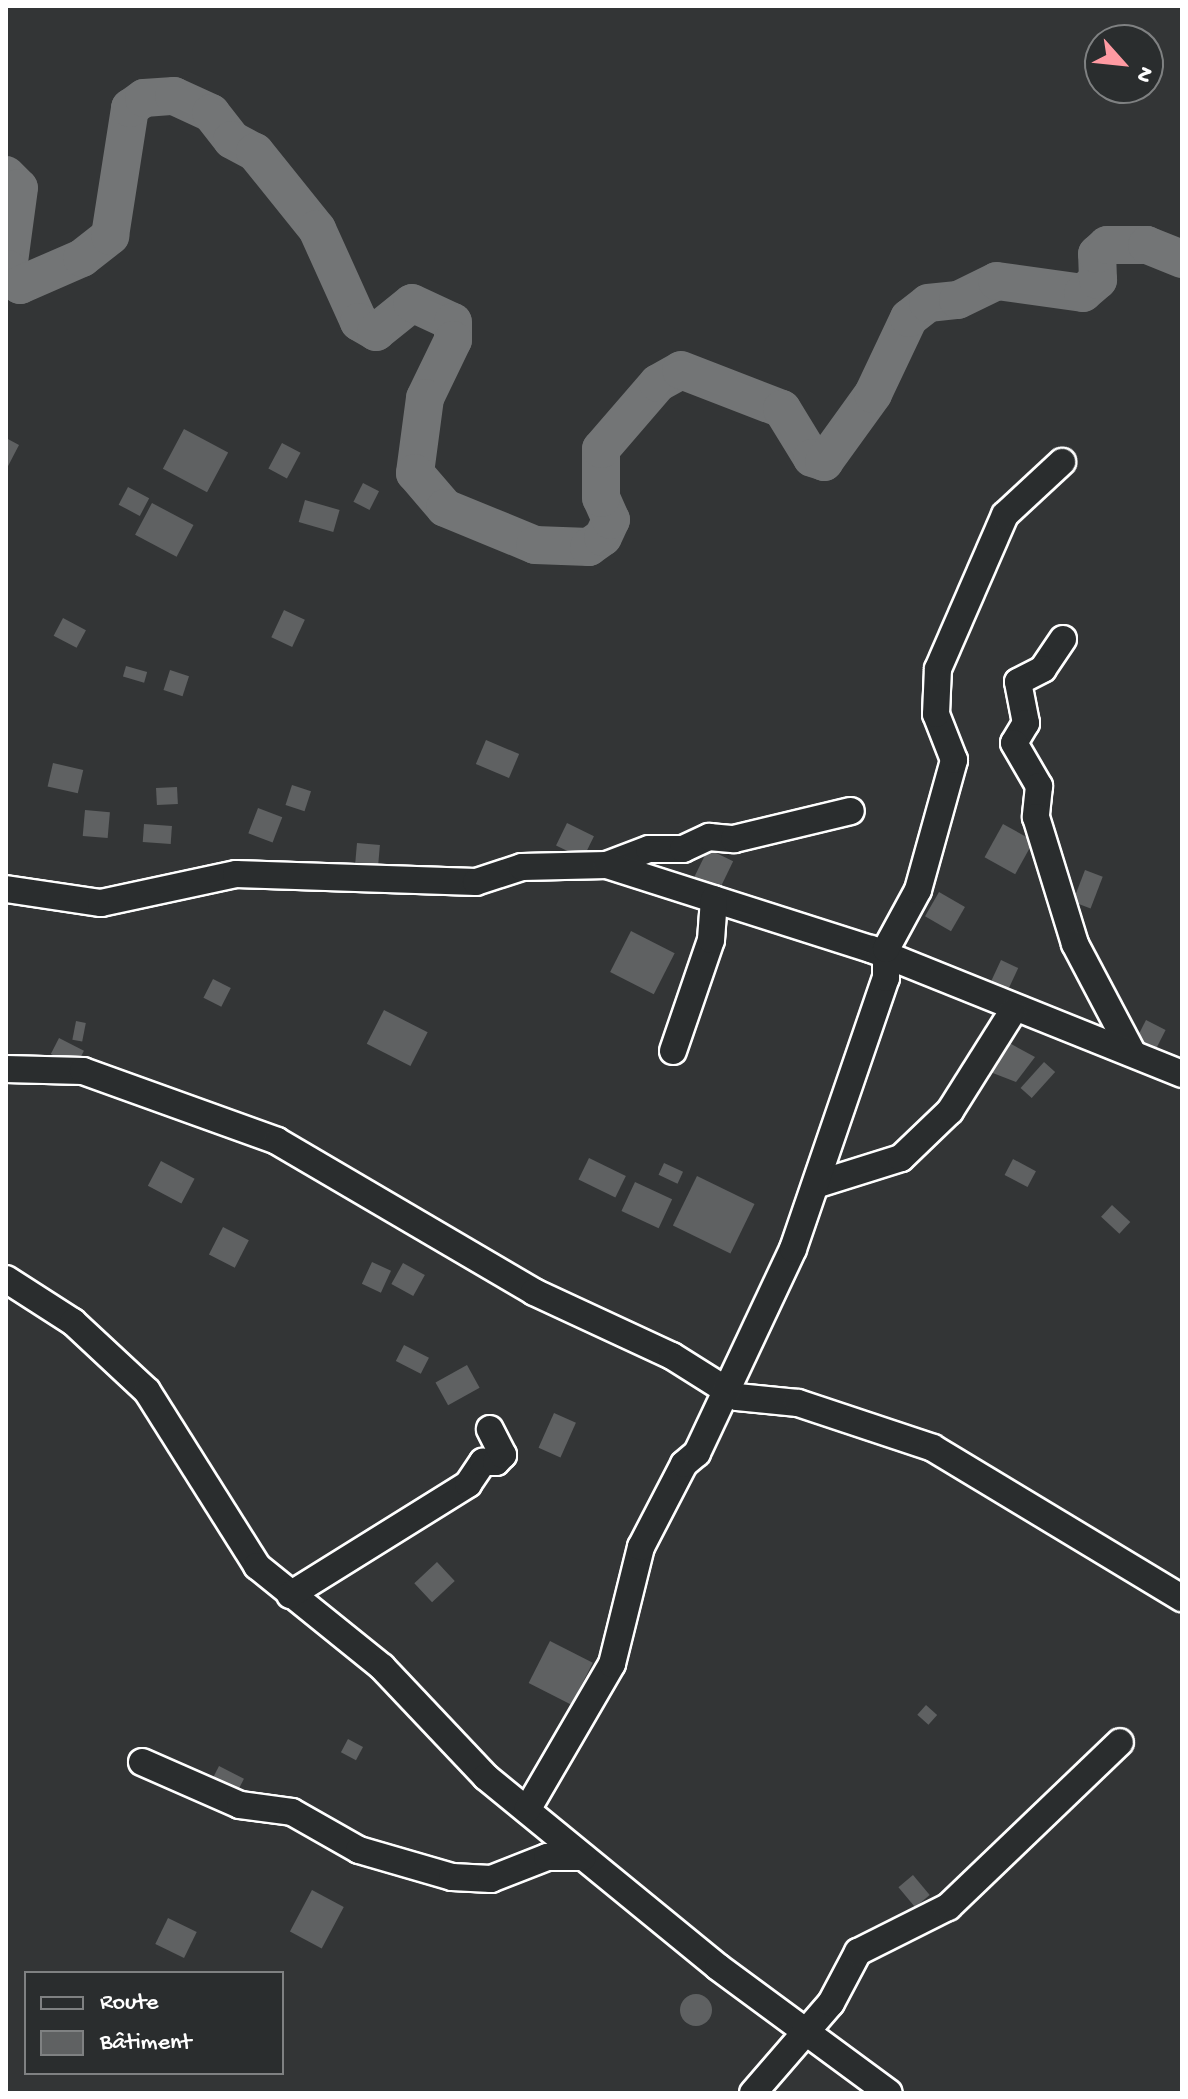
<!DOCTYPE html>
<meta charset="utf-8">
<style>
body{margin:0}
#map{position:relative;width:1188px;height:2099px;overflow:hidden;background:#333536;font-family:"Gochi Hand",sans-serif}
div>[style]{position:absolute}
.river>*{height:38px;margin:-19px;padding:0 19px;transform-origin:19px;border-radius:19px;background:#737576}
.building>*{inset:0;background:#5f6162;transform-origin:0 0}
.round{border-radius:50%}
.roads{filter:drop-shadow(2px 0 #fff) drop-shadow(-2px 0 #fff) drop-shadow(0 2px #fff) drop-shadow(0 -2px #fff)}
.minor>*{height:26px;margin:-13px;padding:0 13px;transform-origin:13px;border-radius:13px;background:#2a2d2e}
span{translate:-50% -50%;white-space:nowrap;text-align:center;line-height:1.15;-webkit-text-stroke:7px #2a2d2e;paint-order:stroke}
.frame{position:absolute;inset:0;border:8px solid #fff;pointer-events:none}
.legend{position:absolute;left:24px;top:1971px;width:260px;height:104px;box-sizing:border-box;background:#2a2d2e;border:2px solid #7f8182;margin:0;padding:10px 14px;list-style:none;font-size:24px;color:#fff}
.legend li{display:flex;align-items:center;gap:16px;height:40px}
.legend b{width:40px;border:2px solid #7f8182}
.north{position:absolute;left:1084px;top:24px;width:80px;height:80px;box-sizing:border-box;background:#2a2d2e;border:2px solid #7f8182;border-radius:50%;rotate:117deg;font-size:22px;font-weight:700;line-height:32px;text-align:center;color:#fff}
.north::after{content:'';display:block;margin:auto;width:28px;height:36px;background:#ff9aa2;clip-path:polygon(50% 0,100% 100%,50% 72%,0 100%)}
</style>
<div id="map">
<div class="river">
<i style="left:6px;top:175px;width:18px;rotate:45deg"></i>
<i style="left:19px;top:188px;width:82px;rotate:97.7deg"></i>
<i style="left:8px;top:269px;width:20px;rotate:53deg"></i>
<i style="left:20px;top:285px;width:68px;rotate:-23.5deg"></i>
<i style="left:82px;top:258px;width:36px;rotate:-38deg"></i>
<i style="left:110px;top:236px;width:130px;rotate:-81.1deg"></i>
<i style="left:130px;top:108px;width:17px;rotate:-36deg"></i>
<i style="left:144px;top:98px;width:30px;rotate:-4deg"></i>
<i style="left:174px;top:96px;width:41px;rotate:24.7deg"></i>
<i style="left:211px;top:113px;width:34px;rotate:52deg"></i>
<i style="left:232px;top:140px;width:26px;rotate:28deg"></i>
<i style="left:255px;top:152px;width:99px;rotate:51.2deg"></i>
<i style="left:317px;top:229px;width:102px;rotate:65.7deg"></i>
<i style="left:359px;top:322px;width:20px;rotate:30deg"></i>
<i style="left:376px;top:332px;width:46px;rotate:-38.9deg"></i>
<i style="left:412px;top:303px;width:45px;rotate:24.9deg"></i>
<i style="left:453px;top:322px;width:18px;rotate:90deg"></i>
<i style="left:453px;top:340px;width:64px;rotate:115.8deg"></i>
<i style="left:425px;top:398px;width:76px;rotate:97.6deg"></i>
<i style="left:415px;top:473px;width:46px;rotate:49.4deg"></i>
<i style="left:445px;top:508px;width:97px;rotate:22.3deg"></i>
<i style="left:535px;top:545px;width:54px;rotate:2.1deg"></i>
<i style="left:589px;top:547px;width:17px;rotate:-36deg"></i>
<i style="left:603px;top:537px;width:19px;rotate:-65deg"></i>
<i style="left:611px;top:520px;width:24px;rotate:-114deg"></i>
<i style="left:601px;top:498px;width:49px;rotate:-90deg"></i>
<i style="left:601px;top:449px;width:87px;rotate:-49.2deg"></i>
<i style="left:658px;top:383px;width:26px;rotate:-29deg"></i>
<i style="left:681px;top:370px;width:108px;rotate:21.1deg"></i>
<i style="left:782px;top:409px;width:57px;rotate:58.5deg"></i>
<i style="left:812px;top:458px;width:13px;rotate:18deg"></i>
<i style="left:824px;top:462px;width:84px;rotate:-54.2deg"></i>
<i style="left:873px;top:394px;width:84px;rotate:-64.7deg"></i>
<i style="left:909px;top:318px;width:24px;rotate:-38deg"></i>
<i style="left:928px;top:303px;width:30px;rotate:-6deg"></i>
<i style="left:958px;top:300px;width:43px;rotate:-26deg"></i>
<i style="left:997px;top:281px;width:87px;rotate:7.9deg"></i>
<i style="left:1083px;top:293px;width:20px;rotate:-41deg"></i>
<i style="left:1098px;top:280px;width:26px;rotate:-92deg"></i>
<i style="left:1097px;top:254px;width:13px;rotate:-42deg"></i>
<i style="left:1107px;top:245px;width:40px"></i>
<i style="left:1147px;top:245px;width:38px;rotate:22deg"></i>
</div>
<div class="building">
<i style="left:184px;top:429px;width:50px;height:45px;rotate:28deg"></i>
<i style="clip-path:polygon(6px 438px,19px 445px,6px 470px)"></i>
<i style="left:282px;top:443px;width:21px;height:29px;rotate:28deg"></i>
<i style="left:363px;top:483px;width:18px;height:21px;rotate:27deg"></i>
<i style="left:128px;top:487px;width:24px;height:20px;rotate:28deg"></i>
<i style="left:305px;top:500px;width:36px;height:23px;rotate:16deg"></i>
<i style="left:152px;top:503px;width:47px;height:36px;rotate:28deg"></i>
<i style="left:284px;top:610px;width:23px;height:30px;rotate:25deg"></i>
<i style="left:63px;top:618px;width:26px;height:20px;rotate:28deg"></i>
<i style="left:126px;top:666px;width:22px;height:11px;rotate:16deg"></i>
<i style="left:170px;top:670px;width:20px;height:21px;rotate:18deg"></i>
<i style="left:486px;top:740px;width:36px;height:26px;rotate:23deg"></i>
<i style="left:53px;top:763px;width:31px;height:24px;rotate:13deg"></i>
<i style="left:292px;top:785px;width:20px;height:21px;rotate:18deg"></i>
<i style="left:177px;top:787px;width:17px;height:21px;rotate:87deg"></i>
<i style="left:258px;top:808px;width:26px;height:27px;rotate:21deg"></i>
<i style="left:85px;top:810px;width:25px;height:26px;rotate:5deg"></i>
<i style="left:567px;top:823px;width:30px;height:25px;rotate:26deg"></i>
<i style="left:144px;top:824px;width:28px;height:18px;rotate:4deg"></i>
<i style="left:1003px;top:824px;width:35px;height:38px;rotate:29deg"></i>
<i style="left:357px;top:843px;width:23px;height:27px;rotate:5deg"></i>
<i style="left:708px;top:849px;width:28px;height:31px;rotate:26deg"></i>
<i style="left:1085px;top:870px;width:19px;height:34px;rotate:21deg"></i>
<i style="left:939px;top:892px;width:30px;height:28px;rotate:30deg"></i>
<i style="left:631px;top:931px;width:49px;height:46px;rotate:27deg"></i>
<i style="left:1001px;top:960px;width:19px;height:33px;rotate:25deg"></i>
<i style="left:213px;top:979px;width:20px;height:21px;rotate:27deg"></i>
<i style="left:384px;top:1010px;width:49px;height:38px;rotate:27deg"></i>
<i style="left:1146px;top:1020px;width:22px;height:26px;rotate:27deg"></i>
<i style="left:76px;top:1021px;width:10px;height:19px;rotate:11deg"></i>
<i style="left:59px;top:1038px;width:28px;height:18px;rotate:27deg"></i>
<i style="clip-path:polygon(1002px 1039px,1035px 1057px,1016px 1082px,985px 1070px)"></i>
<i style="left:1044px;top:1062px;width:15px;height:35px;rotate:42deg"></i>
<i style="left:589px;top:1158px;width:41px;height:24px;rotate:26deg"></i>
<i style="left:1013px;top:1159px;width:26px;height:18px;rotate:28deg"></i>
<i style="left:161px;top:1161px;width:38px;height:28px;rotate:28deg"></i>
<i style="left:664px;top:1163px;width:21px;height:13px;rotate:25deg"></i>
<i style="left:697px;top:1176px;width:64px;height:55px;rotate:26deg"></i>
<i style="left:635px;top:1182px;width:41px;height:32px;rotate:25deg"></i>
<i style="left:1112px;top:1205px;width:25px;height:16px;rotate:43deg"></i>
<i style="left:223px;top:1227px;width:29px;height:31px;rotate:27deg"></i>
<i style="left:372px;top:1262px;width:21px;height:24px;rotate:25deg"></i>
<i style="left:403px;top:1263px;width:25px;height:24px;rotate:29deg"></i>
<i style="left:404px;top:1345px;width:28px;height:18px;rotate:27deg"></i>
<i style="left:467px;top:1365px;width:26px;height:36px;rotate:61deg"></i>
<i style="left:554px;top:1413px;width:24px;height:38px;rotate:24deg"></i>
<i style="left:437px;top:1562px;width:26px;height:31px;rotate:47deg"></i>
<i style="left:550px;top:1641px;width:48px;height:47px;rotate:27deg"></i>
<i style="left:926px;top:1705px;width:15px;height:13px;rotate:42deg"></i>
<i style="left:348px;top:1739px;width:17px;height:15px;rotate:28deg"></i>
<i style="left:219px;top:1766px;width:28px;height:21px;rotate:27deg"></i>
<i style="left:913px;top:1875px;width:26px;height:19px;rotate:50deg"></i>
<i style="left:312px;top:1890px;width:36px;height:47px;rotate:28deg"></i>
<i style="left:168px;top:1918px;width:32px;height:29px;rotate:26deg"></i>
<i class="round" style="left:680px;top:1994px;width:32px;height:32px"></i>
</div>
<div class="roads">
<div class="minor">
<i style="left:1063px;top:639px;width:36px;rotate:124deg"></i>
<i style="left:1043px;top:669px;width:28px;rotate:153deg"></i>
<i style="left:1018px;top:682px;width:42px;rotate:79deg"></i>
<i style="left:1026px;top:723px;width:23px;rotate:121deg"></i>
<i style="left:1014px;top:743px;width:50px;rotate:59.8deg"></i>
<i style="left:1039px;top:786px;width:31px;rotate:96deg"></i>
<i style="left:1036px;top:817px;width:133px;rotate:72.9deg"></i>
<i style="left:1075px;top:944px;width:122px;rotate:62.2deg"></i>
<i style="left:607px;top:865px;width:45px;rotate:-20.9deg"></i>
<i style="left:649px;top:849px;width:34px"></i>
<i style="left:683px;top:849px;width:29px;rotate:-25deg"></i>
<i style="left:709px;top:837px;width:25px;rotate:5deg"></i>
<i style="left:734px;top:839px;width:120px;rotate:-13.5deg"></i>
<i style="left:6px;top:889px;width:96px;rotate:8.4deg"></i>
<i style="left:101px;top:903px;width:138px;rotate:-12.1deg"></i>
<i style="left:236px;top:874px;width:240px;rotate:1.9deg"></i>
<i style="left:476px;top:882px;width:48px;rotate:-18.1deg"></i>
<i style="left:522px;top:867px;width:85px;rotate:-1.3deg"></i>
<i style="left:607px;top:865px;width:277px;rotate:17.7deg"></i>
<i style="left:871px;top:949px;width:335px;rotate:21.9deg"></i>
<i style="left:673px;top:1051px;width:117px;rotate:-71.1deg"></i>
<i style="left:711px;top:940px;width:41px;rotate:-85.8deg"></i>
<i style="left:6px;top:1069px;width:77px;rotate:1.5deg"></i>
<i style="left:83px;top:1071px;width:206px;rotate:19.8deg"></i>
<i style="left:277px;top:1141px;width:298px;rotate:30.4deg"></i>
<i style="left:534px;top:1292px;width:152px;rotate:24.9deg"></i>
<i style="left:672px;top:1356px;width:77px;rotate:32.2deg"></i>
<i style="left:737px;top:1397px;width:61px;rotate:5.6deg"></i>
<i style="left:798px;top:1403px;width:142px;rotate:18.4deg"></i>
<i style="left:933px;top:1448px;width:291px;rotate:31.1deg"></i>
<i style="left:818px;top:1184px;width:87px;rotate:-17.4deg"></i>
<i style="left:901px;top:1158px;width:68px;rotate:-43.8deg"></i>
<i style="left:950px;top:1111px;width:118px;rotate:-57.8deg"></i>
<i style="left:6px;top:1279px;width:80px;rotate:32.7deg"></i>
<i style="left:73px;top:1322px;width:101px;rotate:43deg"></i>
<i style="left:147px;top:1391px;width:207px;rotate:57.8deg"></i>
<i style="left:257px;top:1566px;width:161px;rotate:38.9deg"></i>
<i style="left:382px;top:1667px;width:151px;rotate:46.6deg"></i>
<i style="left:486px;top:1777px;width:300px;rotate:39.3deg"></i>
<i style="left:718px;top:1967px;width:212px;rotate:36.4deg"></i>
<i style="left:290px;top:1595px;width:210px;rotate:-31.9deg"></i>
<i style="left:468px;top:1484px;width:27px;rotate:-56deg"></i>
<i style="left:483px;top:1462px;width:13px"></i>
<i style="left:496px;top:1462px;width:10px;rotate:-45deg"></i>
<i style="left:503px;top:1455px;width:29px;rotate:-117deg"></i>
<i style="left:142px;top:1762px;width:107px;rotate:23.7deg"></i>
<i style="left:240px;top:1805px;width:52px;rotate:7.7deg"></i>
<i style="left:292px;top:1812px;width:77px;rotate:29.6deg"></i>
<i style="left:359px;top:1850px;width:97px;rotate:16.2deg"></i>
<i style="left:452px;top:1877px;width:39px;rotate:3deg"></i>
<i style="left:491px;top:1879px;width:60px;rotate:-21.4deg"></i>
<i style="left:547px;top:1857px;width:36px"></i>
<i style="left:527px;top:1810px;width:169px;rotate:-59.8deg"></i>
<i style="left:612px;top:1664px;width:121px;rotate:-76.1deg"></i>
<i style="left:641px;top:1547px;width:93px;rotate:-62.6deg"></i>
<i style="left:684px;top:1464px;width:17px;rotate:-40deg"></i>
<i style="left:697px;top:1453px;width:225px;rotate:-64.8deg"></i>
<i style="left:793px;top:1249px;width:287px;rotate:-71.1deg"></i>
<i style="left:886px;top:978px;width:29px;rotate:-90deg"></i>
<i style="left:886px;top:949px;width:67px;rotate:-61.5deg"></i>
<i style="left:918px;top:890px;width:135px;rotate:-74.5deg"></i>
<i style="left:954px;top:760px;width:49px;rotate:-111.4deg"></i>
<i style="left:936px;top:714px;width:45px;rotate:-87.5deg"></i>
<i style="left:938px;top:669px;width:168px;rotate:-66.5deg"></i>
<i style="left:1005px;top:515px;width:78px;rotate:-42.9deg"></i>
<i style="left:753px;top:2093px;width:119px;rotate:-49.1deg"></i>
<i style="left:831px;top:2003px;width:58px;rotate:-62.1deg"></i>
<i style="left:858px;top:1952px;width:101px;rotate:-26.6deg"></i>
<i style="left:948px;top:1907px;width:238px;rotate:-43.8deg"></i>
</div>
</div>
<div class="frame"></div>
<ul class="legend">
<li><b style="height:10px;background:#2a2d2e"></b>Route</li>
<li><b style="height:22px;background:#5f6162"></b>Bâtiment</li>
</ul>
<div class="north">N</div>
</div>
